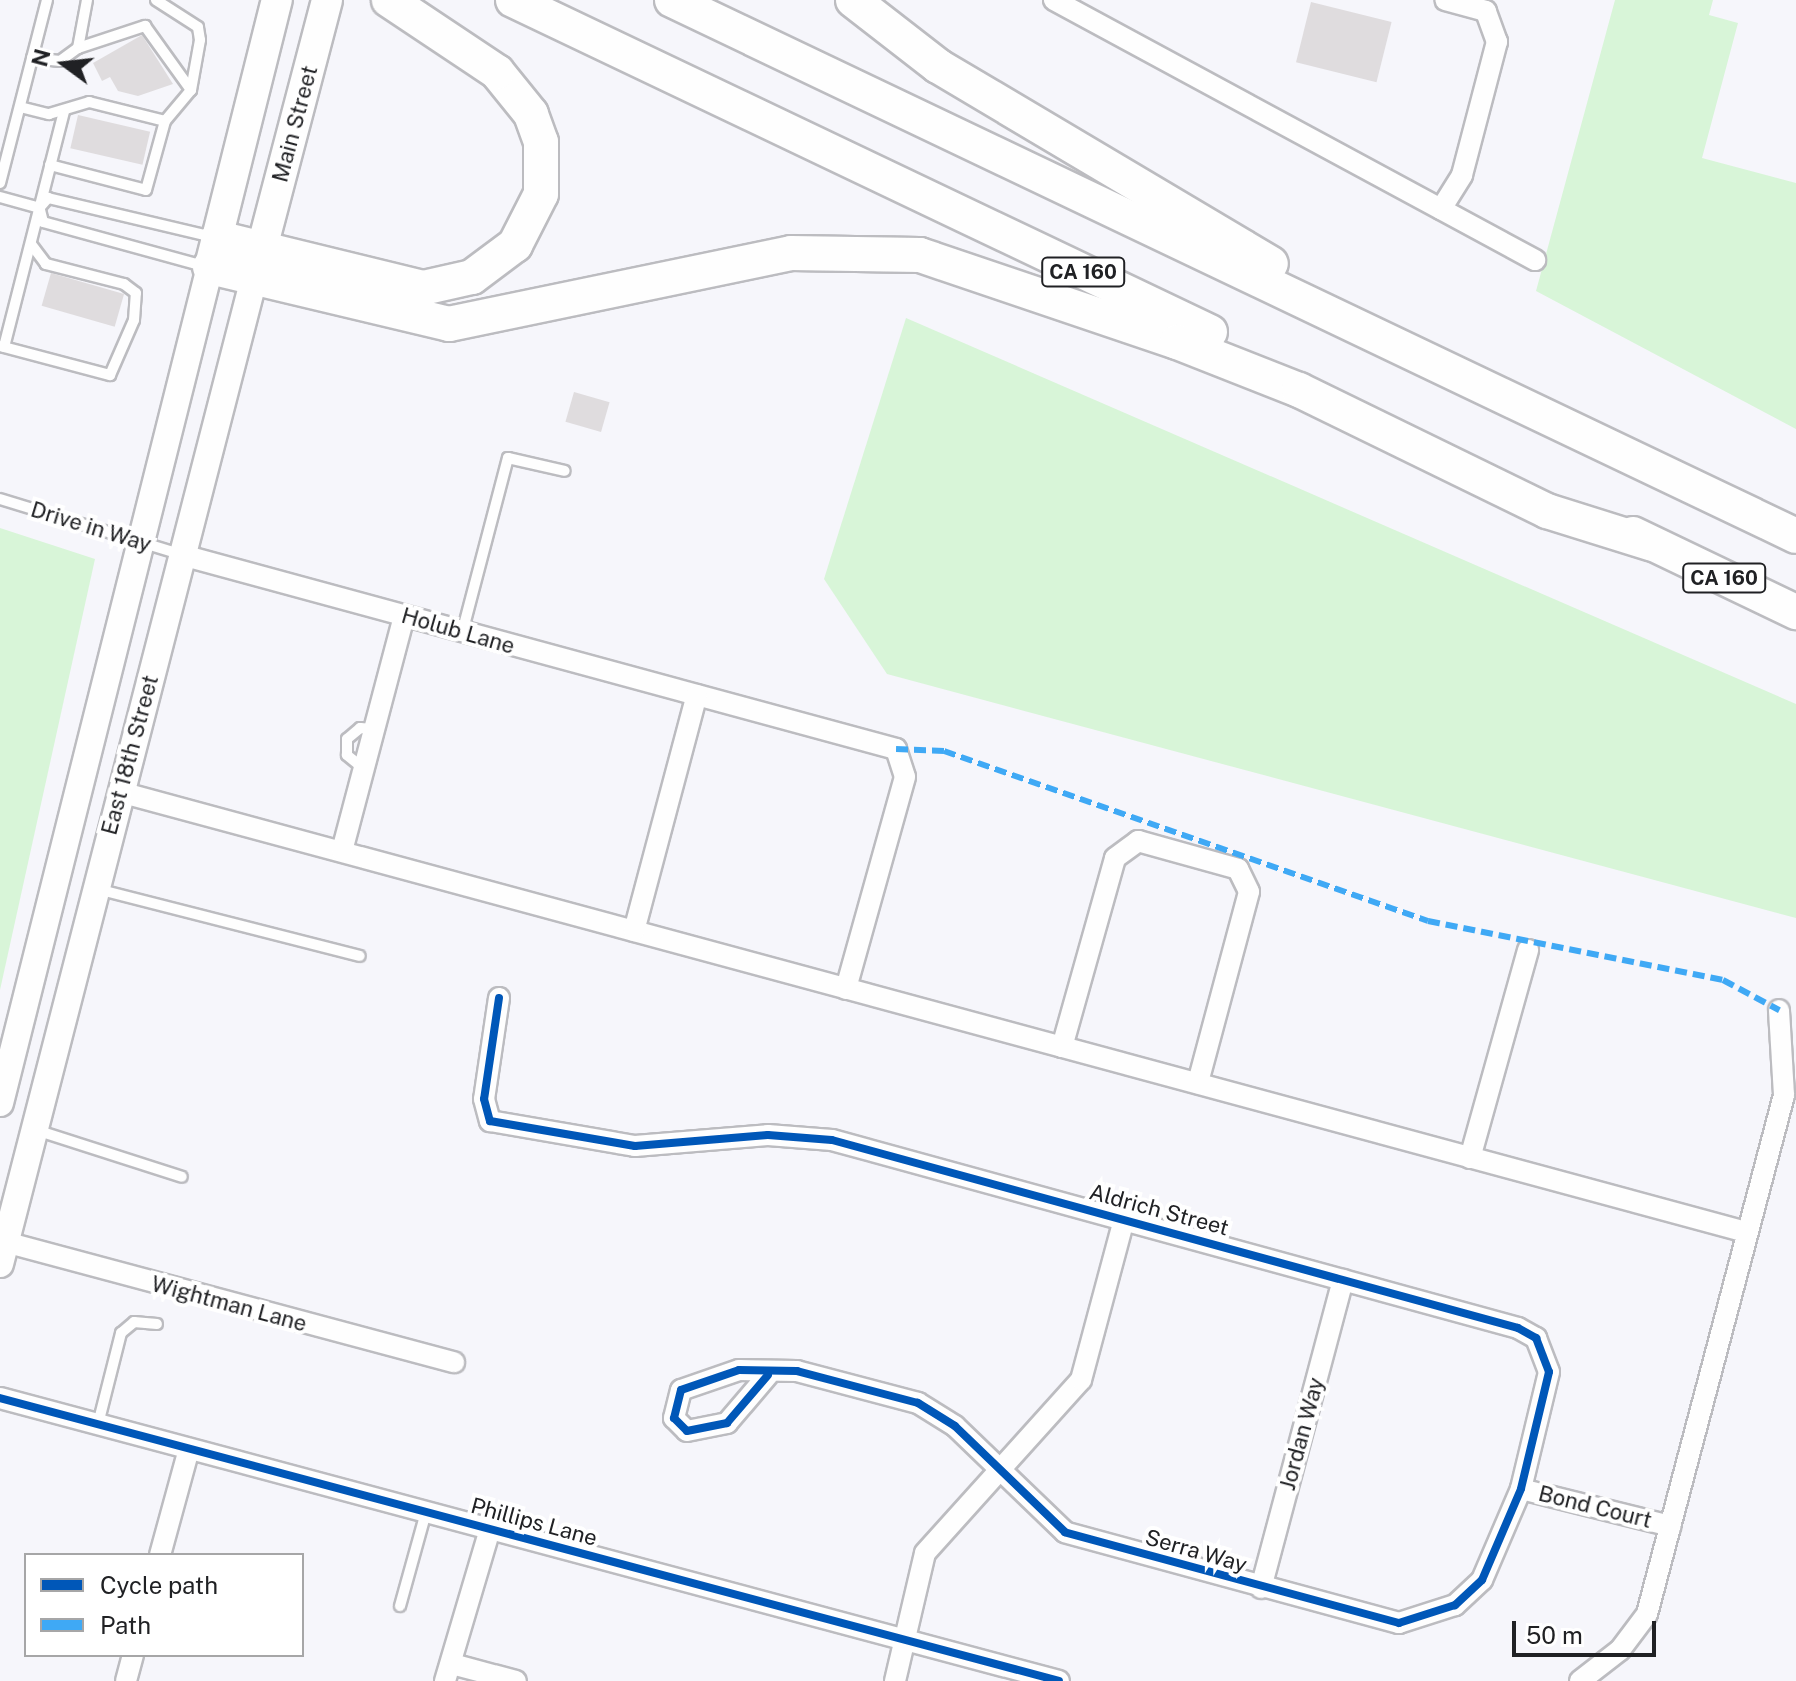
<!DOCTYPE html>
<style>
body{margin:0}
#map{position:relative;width:1796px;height:1681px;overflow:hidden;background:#f6f6fb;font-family:"Public Sans",sans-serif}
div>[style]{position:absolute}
.green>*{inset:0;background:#d8f5d8}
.building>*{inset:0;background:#dfdcde;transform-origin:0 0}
.roads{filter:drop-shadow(2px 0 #bcbcc0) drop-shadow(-2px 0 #bcbcc0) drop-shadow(0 2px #bcbcc0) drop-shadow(0 -2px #bcbcc0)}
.lane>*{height:10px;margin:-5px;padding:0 5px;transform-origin:5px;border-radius:5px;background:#fefefe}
.street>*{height:20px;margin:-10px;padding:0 10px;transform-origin:10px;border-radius:10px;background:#fefefe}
.secondary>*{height:26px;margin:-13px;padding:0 13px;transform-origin:13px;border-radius:13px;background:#fefefe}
.primary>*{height:30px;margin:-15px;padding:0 15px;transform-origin:15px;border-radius:15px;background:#fefefe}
.highway>*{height:34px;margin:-17px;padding:0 17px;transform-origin:17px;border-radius:17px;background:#fefefe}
.quiet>*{height:6px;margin-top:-3px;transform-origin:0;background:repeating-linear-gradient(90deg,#3fa9f5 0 12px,transparent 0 18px)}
.cycleway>*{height:8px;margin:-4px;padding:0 4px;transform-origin:4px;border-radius:4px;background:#0057b8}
span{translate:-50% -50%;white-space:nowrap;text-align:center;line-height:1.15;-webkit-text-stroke:8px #fff;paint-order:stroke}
.shield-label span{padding:2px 6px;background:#fff;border:2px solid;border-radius:6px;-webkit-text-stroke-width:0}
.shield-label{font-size:20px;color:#202124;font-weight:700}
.street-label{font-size:22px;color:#202124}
.legend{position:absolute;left:24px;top:1553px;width:280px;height:104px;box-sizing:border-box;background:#fff;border:2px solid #a6a6a7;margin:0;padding:10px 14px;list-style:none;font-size:24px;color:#202124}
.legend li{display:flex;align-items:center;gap:16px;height:40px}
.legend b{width:40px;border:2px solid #a6a6a7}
.north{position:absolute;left:24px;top:24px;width:80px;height:80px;-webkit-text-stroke:6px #fff;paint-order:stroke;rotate:285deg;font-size:22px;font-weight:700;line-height:32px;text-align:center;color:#202124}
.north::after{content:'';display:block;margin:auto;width:28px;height:36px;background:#202124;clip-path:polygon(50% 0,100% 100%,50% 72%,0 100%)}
.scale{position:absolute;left:1512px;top:1621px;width:144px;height:36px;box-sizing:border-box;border:4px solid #202124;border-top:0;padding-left:10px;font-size:24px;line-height:28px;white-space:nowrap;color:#202124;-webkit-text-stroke:6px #fff;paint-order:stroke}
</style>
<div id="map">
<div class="green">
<i style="clip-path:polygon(1615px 0,1713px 0,1709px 15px,1738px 23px,1702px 158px,1796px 183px,1796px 429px,1536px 291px)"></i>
<i style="clip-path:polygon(906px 318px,1796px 704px,1796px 918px,887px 674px,824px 579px)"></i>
<i style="clip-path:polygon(0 528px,95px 559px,0 990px)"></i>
</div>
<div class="building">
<i style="left:1311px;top:2px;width:83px;height:62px;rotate:14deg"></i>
<i style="clip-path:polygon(142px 35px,173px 84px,138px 96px,118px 91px,110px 77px,102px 81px,93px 63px)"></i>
<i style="left:78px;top:115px;width:74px;height:34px;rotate:13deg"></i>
<i style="left:51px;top:273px;width:76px;height:34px;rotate:16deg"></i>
<i style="left:574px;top:392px;width:37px;height:31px;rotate:16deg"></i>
</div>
<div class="roads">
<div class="lane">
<i style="left:78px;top:48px;width:71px;rotate:-18.2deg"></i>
<i style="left:145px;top:26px;width:79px;rotate:54.3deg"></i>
<i style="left:32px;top:58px;width:28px;rotate:6deg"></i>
<i style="left:60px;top:61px;width:22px;rotate:-36deg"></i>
<i style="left:78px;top:48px;width:49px;rotate:-79.4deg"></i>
<i style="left:20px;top:107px;width:30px;rotate:14deg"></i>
<i style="left:49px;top:114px;width:42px;rotate:-16.7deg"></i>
<i style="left:89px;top:102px;width:78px;rotate:14deg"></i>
<i style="left:50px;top:165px;width:99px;rotate:14.6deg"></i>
<i style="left:146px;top:190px;width:72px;rotate:-74.6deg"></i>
<i style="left:165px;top:121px;width:40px;rotate:-50deg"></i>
<i style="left:191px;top:90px;width:51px;rotate:-79.8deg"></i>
<i style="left:200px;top:40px;width:13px;rotate:-99deg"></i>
<i style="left:198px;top:27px;width:50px;rotate:-147.3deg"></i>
<i style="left:0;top:183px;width:189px;rotate:-75.6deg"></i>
<i style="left:0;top:197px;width:41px;rotate:15.4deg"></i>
<i style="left:41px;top:206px;width:11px;rotate:-49deg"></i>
<i style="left:48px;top:198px;width:170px;rotate:13.3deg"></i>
<i style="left:40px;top:210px;width:12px;rotate:76deg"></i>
<i style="left:43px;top:222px;width:167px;rotate:15.3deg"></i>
<i style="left:0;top:346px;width:114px;rotate:14.8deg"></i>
<i style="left:110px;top:375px;width:60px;rotate:-66.4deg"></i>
<i style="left:134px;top:320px;width:27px;rotate:-86deg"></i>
<i style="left:136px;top:293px;width:15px;rotate:-143deg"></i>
<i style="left:124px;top:284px;width:81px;rotate:-165.6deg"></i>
<i style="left:46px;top:264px;width:25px;rotate:-127deg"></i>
<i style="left:4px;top:347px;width:243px;rotate:-75.7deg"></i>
<i style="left:0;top:499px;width:188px;rotate:17deg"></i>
<i style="left:462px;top:633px;width:181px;rotate:-75.3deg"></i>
<i style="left:508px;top:458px;width:58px;rotate:12.8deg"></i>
<i style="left:363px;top:768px;width:21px;rotate:-141deg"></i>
<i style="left:347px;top:755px;width:16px;rotate:-90deg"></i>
<i style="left:347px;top:739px;width:17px;rotate:-40deg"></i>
<i style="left:360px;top:728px;width:14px;rotate:4deg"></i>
<i style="left:97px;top:889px;width:271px;rotate:14.3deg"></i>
<i style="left:36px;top:1130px;width:153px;rotate:17.8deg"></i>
<i style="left:98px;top:1424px;width:94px;rotate:-75.8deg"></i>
<i style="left:121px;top:1333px;width:17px;rotate:-40deg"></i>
<i style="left:134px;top:1322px;width:23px;rotate:5deg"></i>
<i style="left:400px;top:1606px;width:98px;rotate:-74.5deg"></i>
</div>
<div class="street">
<i style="left:1054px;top:0;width:547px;rotate:28.39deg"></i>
<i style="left:1441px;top:209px;width:40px;rotate:-58deg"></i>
<i style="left:1462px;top:175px;width:138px;rotate:-75.3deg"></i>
<i style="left:1497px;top:42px;width:33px;rotate:-110deg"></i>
<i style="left:1486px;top:11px;width:42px;rotate:-165deg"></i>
<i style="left:182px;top:555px;width:740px;rotate:15.2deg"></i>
<i style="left:896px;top:749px;width:29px;rotate:72deg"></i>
<i style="left:905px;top:777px;width:220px;rotate:105.6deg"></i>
<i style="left:120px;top:792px;width:1684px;rotate:15.14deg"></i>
<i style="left:342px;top:851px;width:243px;rotate:-75.2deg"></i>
<i style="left:634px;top:931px;width:244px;rotate:-75.1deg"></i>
<i style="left:499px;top:998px;width:102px;rotate:98.4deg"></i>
<i style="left:484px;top:1099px;width:23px;rotate:75deg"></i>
<i style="left:490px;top:1121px;width:147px;rotate:9.8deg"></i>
<i style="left:635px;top:1146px;width:133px;rotate:-4.7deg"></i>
<i style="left:768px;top:1135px;width:64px;rotate:4.5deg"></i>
<i style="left:832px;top:1140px;width:711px;rotate:15.33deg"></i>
<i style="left:1518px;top:1328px;width:21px;rotate:29deg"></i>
<i style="left:1536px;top:1338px;width:36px;rotate:69deg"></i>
<i style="left:1549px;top:1372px;width:120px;rotate:103.5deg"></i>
<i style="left:1521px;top:1489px;width:99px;rotate:113.2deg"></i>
<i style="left:1482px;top:1580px;width:37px;rotate:137deg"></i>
<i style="left:1455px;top:1605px;width:59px;rotate:162.2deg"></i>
<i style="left:1399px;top:1623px;width:346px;rotate:-164.8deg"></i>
<i style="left:1065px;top:1532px;width:153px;rotate:-136.1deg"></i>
<i style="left:955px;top:1426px;width:44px;rotate:-148.1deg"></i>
<i style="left:918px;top:1403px;width:125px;rotate:-165.2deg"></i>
<i style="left:797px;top:1371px;width:58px;rotate:-179deg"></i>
<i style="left:739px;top:1370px;width:61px;rotate:161deg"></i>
<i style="left:681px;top:1390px;width:29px;rotate:104deg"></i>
<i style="left:674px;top:1418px;width:18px;rotate:45deg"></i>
<i style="left:687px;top:1431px;width:41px;rotate:-11.3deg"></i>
<i style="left:727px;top:1423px;width:63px;rotate:-49.5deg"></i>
<i style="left:1062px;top:1047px;width:196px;rotate:-74.3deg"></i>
<i style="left:1115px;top:858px;width:29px;rotate:-36deg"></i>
<i style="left:1138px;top:841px;width:104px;rotate:15.6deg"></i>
<i style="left:1238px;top:869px;width:25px;rotate:64deg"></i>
<i style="left:1249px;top:892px;width:198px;rotate:105deg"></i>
<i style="left:1470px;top:1158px;width:216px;rotate:-74.4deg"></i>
<i style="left:5px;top:1242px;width:465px;rotate:15deg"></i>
<i style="left:0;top:1398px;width:1096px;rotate:14.96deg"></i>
<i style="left:1521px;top:1489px;width:154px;rotate:13.9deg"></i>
<i style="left:160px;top:1555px;width:110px;rotate:-74.7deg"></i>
<i style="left:1261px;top:1588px;width:319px;rotate:-75.1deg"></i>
<i style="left:452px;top:1664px;width:66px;rotate:14.9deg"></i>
<i style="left:126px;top:1681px;width:27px;rotate:-75deg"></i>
<i style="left:445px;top:1681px;width:159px;rotate:-73.5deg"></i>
<i style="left:895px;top:1681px;width:131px;rotate:-76.8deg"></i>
<i style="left:925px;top:1553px;width:233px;rotate:-48deg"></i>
<i style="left:1081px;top:1380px;width:167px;rotate:-75deg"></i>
<i style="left:1580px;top:1681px;width:51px;rotate:-37.8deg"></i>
<i style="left:1620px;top:1650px;width:45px;rotate:-53.1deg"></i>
<i style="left:1647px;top:1614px;width:537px;rotate:-75.21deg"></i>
<i style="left:1784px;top:1095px;width:85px;rotate:-93.4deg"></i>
</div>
<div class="secondary">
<i style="left:0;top:1103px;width:862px;rotate:-75.9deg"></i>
<i style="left:0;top:1264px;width:1034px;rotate:-75.55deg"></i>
</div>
<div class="primary">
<i style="left:262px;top:248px;width:256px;rotate:-75.3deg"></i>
<i style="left:211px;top:262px;width:270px;rotate:-75.9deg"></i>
</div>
<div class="highway">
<i style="left:513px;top:0;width:772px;rotate:25.47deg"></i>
<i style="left:672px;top:0;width:1245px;rotate:25.49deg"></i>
<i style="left:853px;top:0;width:108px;rotate:37.8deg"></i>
<i style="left:938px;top:66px;width:387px;rotate:30.7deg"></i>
<i style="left:218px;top:238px;width:211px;rotate:13.7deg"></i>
<i style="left:423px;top:288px;width:50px;rotate:-12.7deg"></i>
<i style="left:472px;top:277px;width:54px;rotate:-36.7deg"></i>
<i style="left:515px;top:245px;width:57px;rotate:-63deg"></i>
<i style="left:541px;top:194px;width:52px;rotate:-90deg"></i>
<i style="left:541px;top:142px;width:30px;rotate:-110deg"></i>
<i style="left:531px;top:114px;width:54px;rotate:-129deg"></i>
<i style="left:497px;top:72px;width:130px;rotate:-146.3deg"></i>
<i style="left:210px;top:267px;width:246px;rotate:13.4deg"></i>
<i style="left:449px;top:324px;width:349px;rotate:-11.7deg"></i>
<i style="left:791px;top:253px;width:129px;rotate:0.9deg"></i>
<i style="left:920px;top:255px;width:271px;rotate:18.7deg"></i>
<i style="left:1177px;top:342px;width:131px;rotate:21.5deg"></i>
<i style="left:1299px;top:390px;width:276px;rotate:26deg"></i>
<i style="left:1547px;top:511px;width:110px;rotate:17.4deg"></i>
<i style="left:1633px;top:534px;width:181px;rotate:25.6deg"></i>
</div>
</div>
<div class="quiet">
<i style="left:896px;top:749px;width:48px;rotate:2.4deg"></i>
<i style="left:944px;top:751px;width:513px;rotate:19.35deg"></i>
<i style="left:1428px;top:921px;width:301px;rotate:11.3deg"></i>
<i style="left:1723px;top:980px;width:64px;rotate:28.2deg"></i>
</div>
<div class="cycleway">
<i style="left:499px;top:998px;width:102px;rotate:98.4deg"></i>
<i style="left:484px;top:1099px;width:23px;rotate:75deg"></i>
<i style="left:490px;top:1121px;width:147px;rotate:9.8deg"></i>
<i style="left:635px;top:1146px;width:133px;rotate:-4.7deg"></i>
<i style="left:768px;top:1135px;width:64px;rotate:4.5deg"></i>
<i style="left:832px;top:1140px;width:711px;rotate:15.33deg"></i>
<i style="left:1518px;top:1328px;width:21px;rotate:29deg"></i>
<i style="left:1536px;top:1338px;width:36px;rotate:69deg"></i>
<i style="left:1549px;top:1372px;width:120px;rotate:103.5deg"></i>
<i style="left:1521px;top:1489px;width:99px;rotate:113.2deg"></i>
<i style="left:1482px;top:1580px;width:37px;rotate:137deg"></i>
<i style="left:1455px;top:1605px;width:59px;rotate:162.2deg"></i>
<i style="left:1399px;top:1623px;width:346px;rotate:-164.8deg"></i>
<i style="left:1065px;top:1532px;width:153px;rotate:-136.1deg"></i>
<i style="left:955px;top:1426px;width:44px;rotate:-148.1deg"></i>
<i style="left:918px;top:1403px;width:125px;rotate:-165.2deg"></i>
<i style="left:797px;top:1371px;width:58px;rotate:-179deg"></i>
<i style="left:739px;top:1370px;width:61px;rotate:161deg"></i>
<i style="left:681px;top:1390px;width:29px;rotate:104deg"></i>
<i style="left:674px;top:1418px;width:18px;rotate:45deg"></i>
<i style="left:687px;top:1431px;width:41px;rotate:-11.3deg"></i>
<i style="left:727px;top:1423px;width:63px;rotate:-49.5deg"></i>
<i style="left:0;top:1398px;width:1096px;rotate:14.96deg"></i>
</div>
<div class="shield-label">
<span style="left:1083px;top:272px">CA 160</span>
<span style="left:1724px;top:578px">CA 160</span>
</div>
<div class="street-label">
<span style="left:295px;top:124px;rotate:-75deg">Main Street</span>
<span style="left:91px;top:527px;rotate:17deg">Drive in Way</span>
<span style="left:458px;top:631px;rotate:16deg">Holub Lane</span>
<span style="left:130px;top:755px;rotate:-75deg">East 18th Street</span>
<span style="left:1159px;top:1210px;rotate:15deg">Aldrich Street</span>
<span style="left:229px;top:1304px;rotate:15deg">Wightman Lane</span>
<span style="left:1302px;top:1434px;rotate:-75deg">Jordan Way</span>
<span style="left:1595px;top:1507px;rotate:14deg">Bond Court</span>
<span style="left:534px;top:1522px;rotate:15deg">Phillips Lane</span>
<span style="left:1196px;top:1551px;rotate:16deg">Serra Way</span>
</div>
<ul class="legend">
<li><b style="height:10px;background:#0057b8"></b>Cycle path</li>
<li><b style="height:10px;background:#3fa9f5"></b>Path</li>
</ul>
<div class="north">N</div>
<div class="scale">50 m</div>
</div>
